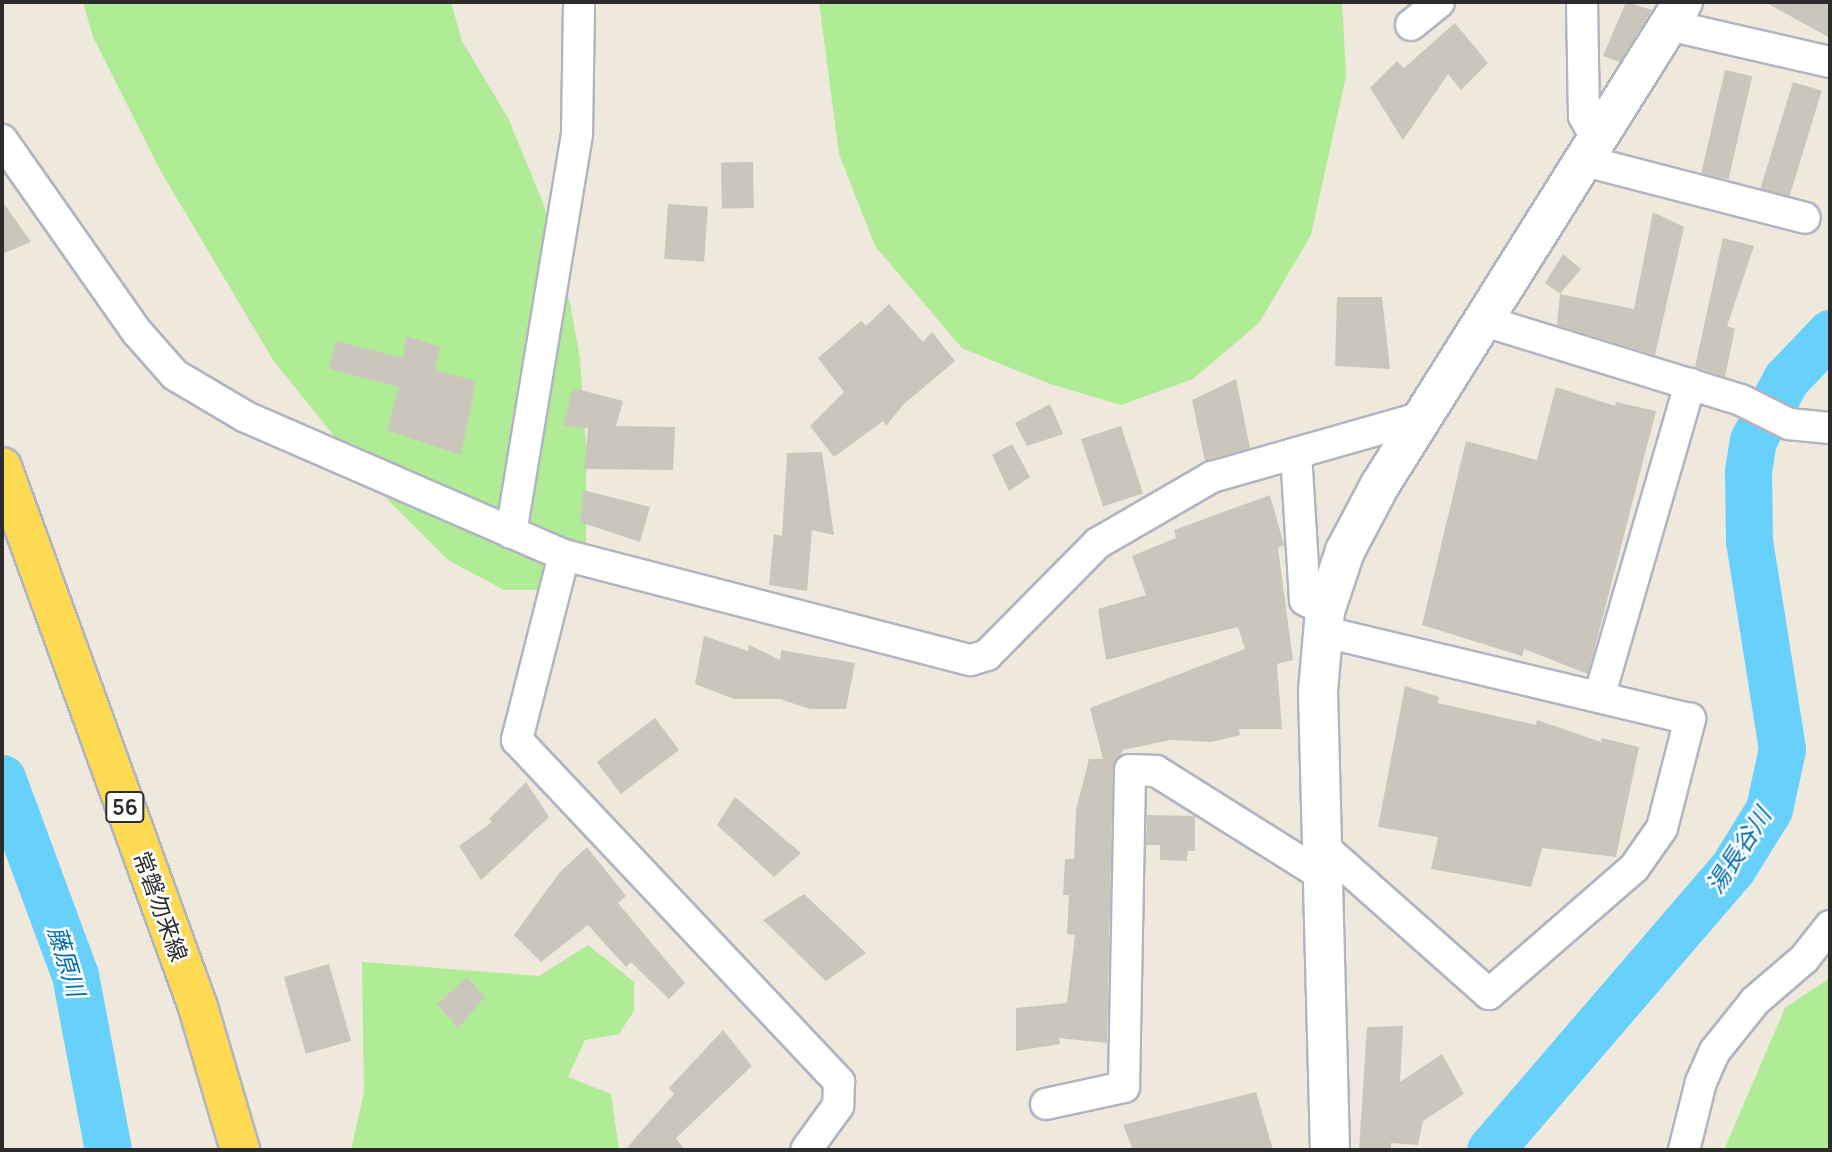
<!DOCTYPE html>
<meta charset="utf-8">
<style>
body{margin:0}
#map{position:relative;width:1832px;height:1152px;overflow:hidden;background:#efe8dd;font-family:Manrope,"Noto Sans JP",sans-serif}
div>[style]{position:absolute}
.green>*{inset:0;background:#b0eb95}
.river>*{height:47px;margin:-23.5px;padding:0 23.5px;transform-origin:23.5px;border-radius:23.5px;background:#67d0fb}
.building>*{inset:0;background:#cac6bc;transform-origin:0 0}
.roads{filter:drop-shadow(2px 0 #b1b4c1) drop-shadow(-2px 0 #b1b4c1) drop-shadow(0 2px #b1b4c1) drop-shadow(0 -2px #b1b4c1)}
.street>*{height:30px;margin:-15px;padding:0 15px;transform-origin:15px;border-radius:15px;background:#fff}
.secondary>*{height:38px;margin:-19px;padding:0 19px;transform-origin:19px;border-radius:19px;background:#fff}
.primary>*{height:38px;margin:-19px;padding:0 19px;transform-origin:19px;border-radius:19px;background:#feda53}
span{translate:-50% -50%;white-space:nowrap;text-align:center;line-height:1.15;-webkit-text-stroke:5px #fff;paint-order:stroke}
.shield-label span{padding:2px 5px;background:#fff;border:2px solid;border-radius:5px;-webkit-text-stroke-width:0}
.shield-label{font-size:21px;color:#2c2c2c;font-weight:700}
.street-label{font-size:23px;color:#2c2c2c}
.water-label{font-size:24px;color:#006eac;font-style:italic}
.frame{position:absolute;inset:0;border:4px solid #2c2c2c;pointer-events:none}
</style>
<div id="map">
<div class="green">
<i style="clip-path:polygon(83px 2px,451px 2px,462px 41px,508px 118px,544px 205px,570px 303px,580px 359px,586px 447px,586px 570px,560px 590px,504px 590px,448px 560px,376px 488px,273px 360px,160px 170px,93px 37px)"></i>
<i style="clip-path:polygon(819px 2px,1342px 2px,1346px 76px,1311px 235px,1259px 323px,1193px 379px,1121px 405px,1050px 384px,962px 348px,875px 246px,839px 154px)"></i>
<i style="clip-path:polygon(588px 945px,634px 982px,634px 1011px,619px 1034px,585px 1040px,568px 1077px,611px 1094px,619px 1150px,351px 1150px,364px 1092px,362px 962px,539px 976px)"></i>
<i style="clip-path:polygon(1830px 978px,1830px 1150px,1724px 1150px,1785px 1008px)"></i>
</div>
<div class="river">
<i style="left:2px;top:778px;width:210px;rotate:69.7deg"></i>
<i style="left:75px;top:975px;width:178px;rotate:79.3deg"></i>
<i style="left:1490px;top:1150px;width:371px;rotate:-49.3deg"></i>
<i style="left:1732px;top:869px;width:70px;rotate:-58.3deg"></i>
<i style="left:1769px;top:809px;width:61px;rotate:-77.8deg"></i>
<i style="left:1782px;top:749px;width:211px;rotate:-99deg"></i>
<i style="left:1749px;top:541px;width:70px;rotate:-90.8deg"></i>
<i style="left:1748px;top:471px;width:31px;rotate:-81deg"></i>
<i style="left:1753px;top:440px;width:69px;rotate:-61.6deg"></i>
<i style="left:1786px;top:379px;width:64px;rotate:-46.3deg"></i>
</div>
<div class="building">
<i style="clip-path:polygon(1626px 2px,1652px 10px,1620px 62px,1603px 56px)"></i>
<i style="clip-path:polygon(1765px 2px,1830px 2px,1830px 38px)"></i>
<i style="clip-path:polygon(1455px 23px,1488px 63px,1461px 90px,1448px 74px,1403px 140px,1370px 88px,1397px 61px,1404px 68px)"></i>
<i style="left:1725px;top:70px;width:28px;height:106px;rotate:13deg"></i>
<i style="left:1793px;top:82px;width:30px;height:111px;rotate:17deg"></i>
<i style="left:753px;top:162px;width:46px;height:32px;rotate:89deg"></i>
<i style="clip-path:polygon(2px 201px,31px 242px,2px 254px)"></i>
<i style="left:668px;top:204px;width:40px;height:55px;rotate:4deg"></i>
<i style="clip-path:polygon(1653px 212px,1684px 227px,1655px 355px,1557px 325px,1560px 294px,1634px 309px)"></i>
<i style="clip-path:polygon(1723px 238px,1754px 246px,1727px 326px,1735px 329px,1725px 377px,1695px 367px)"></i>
<i style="clip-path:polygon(1563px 254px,1581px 269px,1560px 294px,1545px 283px)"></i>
<i style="clip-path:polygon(1337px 297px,1382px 297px,1390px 369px,1335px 366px)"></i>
<i style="clip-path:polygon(889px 304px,923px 342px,932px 332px,955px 361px,904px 404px,886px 426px,883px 421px,834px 457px,810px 426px,844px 392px,818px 358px,861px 321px,866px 326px)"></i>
<i style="clip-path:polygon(406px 336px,440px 347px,435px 370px,476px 381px,461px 455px,387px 430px,399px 387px,329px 369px,336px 341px,403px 358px)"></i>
<i style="clip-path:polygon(1236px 379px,1250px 448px,1205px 461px,1192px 400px)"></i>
<i style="clip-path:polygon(1556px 387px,1615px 406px,1616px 402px,1656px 411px,1588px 674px,1524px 649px,1522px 656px,1422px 625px,1466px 441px,1537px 460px)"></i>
<i style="clip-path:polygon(573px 388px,623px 401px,616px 426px,675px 427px,673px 470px,584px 469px,588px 428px,563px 426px)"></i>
<i style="clip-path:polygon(1050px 404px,1063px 434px,1027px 446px,1015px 423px)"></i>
<i style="left:1121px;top:426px;width:71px;height:42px;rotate:72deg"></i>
<i style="clip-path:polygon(1012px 444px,1030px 477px,1009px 491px,992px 455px)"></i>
<i style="clip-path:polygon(822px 452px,834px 535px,812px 530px,807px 591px,769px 585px,774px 534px,782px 536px,787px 453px)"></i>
<i style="clip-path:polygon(583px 490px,650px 507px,640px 542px,580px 522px)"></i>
<i style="clip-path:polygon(1270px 495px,1284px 545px,1278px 548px,1293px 660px,1277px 664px,1282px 729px,1239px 729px,1240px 735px,1211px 742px,1171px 740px,1123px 750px,1113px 770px,1107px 1043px,1059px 1038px,1060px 1044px,1016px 1051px,1016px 1008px,1067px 1003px,1075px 935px,1067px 934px,1069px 895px,1063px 895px,1065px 859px,1074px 859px,1076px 810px,1089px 759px,1103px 759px,1090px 708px,1245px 649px,1238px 627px,1106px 660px,1098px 609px,1146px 595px,1132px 556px,1176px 538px,1174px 530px)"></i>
<i style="clip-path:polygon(704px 636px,748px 651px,749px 645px,780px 660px,781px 650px,855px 663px,846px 709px,810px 709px,780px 699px,734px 699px,695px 684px)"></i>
<i style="clip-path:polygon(1405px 686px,1439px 697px,1438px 703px,1536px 725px,1537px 720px,1601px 742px,1602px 738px,1639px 747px,1616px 857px,1542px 848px,1531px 887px,1431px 869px,1438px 837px,1378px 827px)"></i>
<i style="left:655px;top:718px;width:40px;height:73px;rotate:53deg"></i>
<i style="clip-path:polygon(526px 782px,549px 817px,481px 880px,459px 846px,492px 822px,489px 819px)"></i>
<i style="clip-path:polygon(735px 797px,801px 853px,774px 877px,717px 825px)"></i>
<i style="clip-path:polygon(1147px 815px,1195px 816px,1195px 851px,1188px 851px,1187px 861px,1160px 860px,1160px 845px,1146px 845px)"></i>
<i style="clip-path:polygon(587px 847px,626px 896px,618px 903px,685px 983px,669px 999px,631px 962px,626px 967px,588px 925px,541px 962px,514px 935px,560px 872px)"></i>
<i style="clip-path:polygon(804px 894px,866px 953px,826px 981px,763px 920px)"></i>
<i style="left:329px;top:964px;width:80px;height:47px;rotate:74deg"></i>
<i style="clip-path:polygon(467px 977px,485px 997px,458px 1028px,437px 1004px)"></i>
<i style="clip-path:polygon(1403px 1026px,1400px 1082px,1442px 1054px,1464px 1094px,1423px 1121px,1418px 1145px,1391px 1143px,1391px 1150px,1359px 1150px,1367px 1027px)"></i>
<i style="clip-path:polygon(723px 1030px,752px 1066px,676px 1138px,685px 1150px,625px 1150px,674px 1094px,669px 1088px)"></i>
<i style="clip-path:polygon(1256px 1092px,1273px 1150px,1133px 1150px,1123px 1125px)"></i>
</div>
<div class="roads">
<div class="street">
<i style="left:1582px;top:2px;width:114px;rotate:89deg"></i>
<i style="left:1584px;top:116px;width:25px;rotate:61deg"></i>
<i style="left:1411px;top:25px;width:36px;rotate:-39deg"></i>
<i style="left:1668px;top:25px;width:166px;rotate:12.9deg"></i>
<i style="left:2px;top:140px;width:235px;rotate:54.9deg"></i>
<i style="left:137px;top:332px;width:57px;rotate:48.5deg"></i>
<i style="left:175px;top:375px;width:82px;rotate:30.6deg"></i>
<i style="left:246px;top:417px;width:347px;rotate:23.5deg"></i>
<i style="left:564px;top:555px;width:420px;rotate:14.5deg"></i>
<i style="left:971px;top:660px;width:17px;rotate:-17deg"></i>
<i style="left:987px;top:655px;width:158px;rotate:-45.3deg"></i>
<i style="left:1098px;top:543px;width:132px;rotate:-30.1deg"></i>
<i style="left:1212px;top:477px;width:218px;rotate:-15.9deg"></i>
<i style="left:1581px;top:160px;width:231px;rotate:14.5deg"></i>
<i style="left:1481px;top:320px;width:272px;rotate:17.1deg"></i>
<i style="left:1741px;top:400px;width:54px;rotate:26.6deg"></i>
<i style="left:1789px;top:424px;width:41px;rotate:5.6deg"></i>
<i style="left:1296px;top:453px;width:147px;rotate:86.5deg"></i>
<i style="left:1305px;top:600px;width:23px;rotate:29deg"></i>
<i style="left:511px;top:533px;width:405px;rotate:-80.6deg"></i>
<i style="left:577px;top:133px;width:131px;rotate:-89.1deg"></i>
<i style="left:564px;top:555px;width:191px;rotate:104.3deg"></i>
<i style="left:517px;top:740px;width:470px;rotate:46.7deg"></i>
<i style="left:839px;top:1082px;width:24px;rotate:92deg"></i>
<i style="left:838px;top:1106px;width:54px;rotate:126deg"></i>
<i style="left:1600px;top:694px;width:323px;rotate:-73.8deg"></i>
<i style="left:1320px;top:844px;width:226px;rotate:41.6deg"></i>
<i style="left:1489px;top:994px;width:192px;rotate:-41deg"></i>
<i style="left:1634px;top:868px;width:49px;rotate:-55deg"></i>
<i style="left:1662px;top:828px;width:113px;rotate:-75.6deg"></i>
<i style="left:1690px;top:719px;width:378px;rotate:-166.6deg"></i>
<i style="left:1046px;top:1104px;width:80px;rotate:-12.3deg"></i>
<i style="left:1124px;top:1087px;width:317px;rotate:-88.9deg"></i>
<i style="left:1130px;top:770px;width:26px;rotate:2deg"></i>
<i style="left:1156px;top:771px;width:196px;rotate:32.1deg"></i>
<i style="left:1684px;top:1150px;width:70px;rotate:-76deg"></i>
<i style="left:1701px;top:1082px;width:34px;rotate:-66deg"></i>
<i style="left:1715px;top:1051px;width:64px;rotate:-51.3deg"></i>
<i style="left:1755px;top:1001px;width:65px;rotate:-40.6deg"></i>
<i style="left:1804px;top:959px;width:42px;rotate:-51.8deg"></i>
</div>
<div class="secondary">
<i style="left:1330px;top:1150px;width:459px;rotate:-91.5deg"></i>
<i style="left:1318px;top:691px;width:80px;rotate:-85deg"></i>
<i style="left:1325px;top:611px;width:63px;rotate:-71.6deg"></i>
<i style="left:1345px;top:551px;width:75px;rotate:-62.1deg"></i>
<i style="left:1380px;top:485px;width:570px;rotate:-57.9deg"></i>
</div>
<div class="primary">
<i style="left:2px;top:467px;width:574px;rotate:70.05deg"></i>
<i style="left:198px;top:1007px;width:149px;rotate:73.6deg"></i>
</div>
</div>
<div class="shield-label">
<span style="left:125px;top:807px">56</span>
</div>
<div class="street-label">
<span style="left:161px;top:906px;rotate:70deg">常磐勿来線</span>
</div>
<div class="water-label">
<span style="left:1738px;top:850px;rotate:-57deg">湯長谷川</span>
<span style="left:67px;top:961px;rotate:73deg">藤原川</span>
</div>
<div class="frame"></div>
</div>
